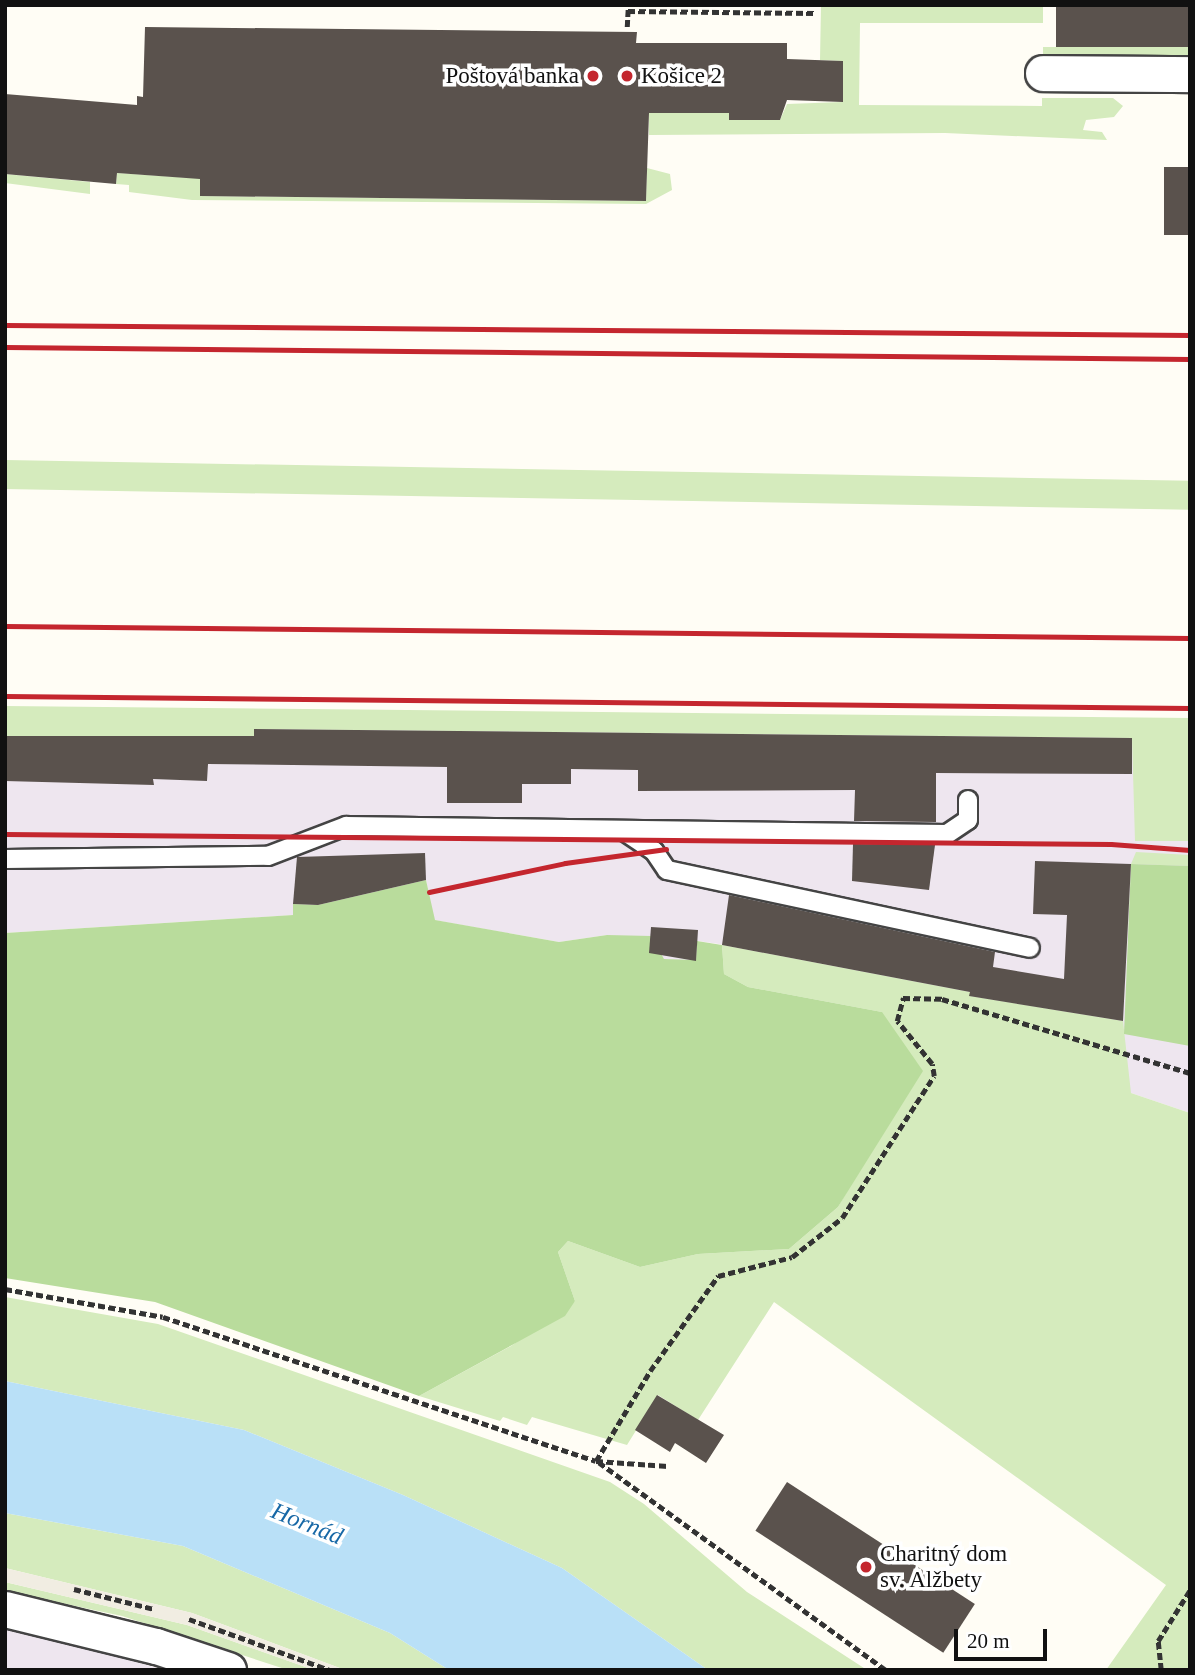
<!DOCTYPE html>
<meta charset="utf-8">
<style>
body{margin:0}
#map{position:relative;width:1195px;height:1675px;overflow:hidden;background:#fffdf5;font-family:"Times New Roman",serif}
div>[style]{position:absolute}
.industrial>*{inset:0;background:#eee6ef}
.green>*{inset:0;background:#d5ebbd;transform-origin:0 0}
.forest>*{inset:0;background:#b9dc9c}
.plaza>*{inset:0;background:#f1ede2}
.water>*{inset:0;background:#b9e0f7}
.building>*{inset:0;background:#5a524d;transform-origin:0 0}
.path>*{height:4.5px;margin-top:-2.25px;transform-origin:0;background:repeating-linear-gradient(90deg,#333 0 7px,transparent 0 10.5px)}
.roads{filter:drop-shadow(2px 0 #444) drop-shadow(-2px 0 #444) drop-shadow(0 2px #444) drop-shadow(0 -2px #444)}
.lane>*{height:18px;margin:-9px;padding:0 9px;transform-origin:9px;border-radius:9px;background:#fff}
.street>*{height:35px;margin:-17.5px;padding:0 17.5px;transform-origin:17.5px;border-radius:17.5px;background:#fff}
.rail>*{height:5px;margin:-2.5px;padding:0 2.5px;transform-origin:2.5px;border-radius:2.5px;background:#c4262e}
.dots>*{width:19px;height:19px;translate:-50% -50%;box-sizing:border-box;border:4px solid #fff;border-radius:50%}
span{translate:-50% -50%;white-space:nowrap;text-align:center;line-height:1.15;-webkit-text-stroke:7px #fff;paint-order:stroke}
.poi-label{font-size:23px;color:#111}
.right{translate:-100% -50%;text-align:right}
.left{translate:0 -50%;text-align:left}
.water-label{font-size:24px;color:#1768a6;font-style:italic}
.frame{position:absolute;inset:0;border:7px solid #111;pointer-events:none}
.scale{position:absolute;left:954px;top:1629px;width:93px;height:32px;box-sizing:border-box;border:4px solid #111;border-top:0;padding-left:9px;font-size:21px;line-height:24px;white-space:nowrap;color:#111;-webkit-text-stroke:5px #fff;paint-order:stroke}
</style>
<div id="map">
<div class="industrial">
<i style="clip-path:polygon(254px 729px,1190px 736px,1190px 1113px,1131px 1093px,969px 996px,767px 951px,698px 941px,696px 961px,664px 959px,607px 935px,559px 942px,434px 920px,426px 880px,318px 905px,294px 904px,294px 915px,5px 933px,5px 736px,253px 736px)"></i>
<i style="clip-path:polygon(5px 1629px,23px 1631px,165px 1670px,5px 1670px)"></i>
</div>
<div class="green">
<i style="clip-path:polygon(821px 5px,1043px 5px,1043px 23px,860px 23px,859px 105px,1042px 106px,1042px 98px,1113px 98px,1123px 106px,1114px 117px,1086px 120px,1083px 130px,1102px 132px,1107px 140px,945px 133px,649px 135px,649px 113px,729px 113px,730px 120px,780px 120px,787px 104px,842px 102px,843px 61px,820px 60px)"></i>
<i style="left:1043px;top:47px;width:147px;height:18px"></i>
<i style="clip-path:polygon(200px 158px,200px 196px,646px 201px,647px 168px,670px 174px,672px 190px,646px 204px,192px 200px,129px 192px,129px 185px,116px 184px,117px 173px,192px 178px)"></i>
<i style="clip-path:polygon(5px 174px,90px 182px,90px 194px,5px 183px)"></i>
<i style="left:5px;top:460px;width:1185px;height:29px;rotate:1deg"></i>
<i style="clip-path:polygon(5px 706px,1190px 718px,1190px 841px,1135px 841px,1132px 738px,255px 729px,254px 736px,5px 736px)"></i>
<i style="clip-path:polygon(1136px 852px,1190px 855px,1190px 866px,1131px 864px)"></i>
<i style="clip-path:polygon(722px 945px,970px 992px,970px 996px,1123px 1021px,1131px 1093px,1190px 1113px,1190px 1670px,1106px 1670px,1166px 1585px,774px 1302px,698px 1420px,658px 1395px,627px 1445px,532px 1417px,527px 1425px,503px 1417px,500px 1421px,419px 1396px,511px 1346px,575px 1301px,558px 1252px,568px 1241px,640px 1267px,698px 1254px,789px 1249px,838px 1207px,853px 1181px,882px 1012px,748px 987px,724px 974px)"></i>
<i style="clip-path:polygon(5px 1297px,158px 1324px,610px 1482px,644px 1504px,747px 1592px,867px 1670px,708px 1670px,562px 1568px,403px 1495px,244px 1430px,5px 1381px)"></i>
<i style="clip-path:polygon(5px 1513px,183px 1546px,390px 1633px,449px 1670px,345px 1670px,192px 1613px,5px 1568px)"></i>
<i style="clip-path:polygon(5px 1582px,187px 1625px,314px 1670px,288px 1670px,122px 1616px,5px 1591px)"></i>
</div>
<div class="forest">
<i style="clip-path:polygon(1131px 864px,1190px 866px,1190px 1046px,1124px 1034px)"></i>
<i style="clip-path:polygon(426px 880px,435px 920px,559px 942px,607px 935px,651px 936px,664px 959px,696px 960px,697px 941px,722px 945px,724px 974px,748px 987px,882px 1012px,923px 1071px,838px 1207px,789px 1249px,698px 1254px,640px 1267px,568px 1241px,558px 1252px,575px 1301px,565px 1316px,419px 1396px,155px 1302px,5px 1278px,5px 933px,293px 915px,293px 904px,318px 905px)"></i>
</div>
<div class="plaza">
<i style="clip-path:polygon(5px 1568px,192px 1613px,345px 1670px,314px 1670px,187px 1625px,5px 1582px)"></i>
</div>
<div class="water">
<i style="clip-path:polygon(5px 1381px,244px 1430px,403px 1495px,562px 1568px,708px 1670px,449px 1670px,390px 1633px,183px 1546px,5px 1513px)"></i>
</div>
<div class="building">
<i style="left:1056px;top:5px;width:134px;height:42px"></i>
<i style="clip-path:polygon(145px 27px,637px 32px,636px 43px,787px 43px,787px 59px,843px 61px,843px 102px,787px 100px,780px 120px,729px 120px,729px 113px,649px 113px,646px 201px,200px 196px,200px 179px,117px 173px,116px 184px,5px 174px,5px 94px,137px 105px,137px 96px,143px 97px)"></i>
<i style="left:1164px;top:167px;width:26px;height:68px"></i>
<i style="clip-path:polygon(254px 729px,1132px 738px,1132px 774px,936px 773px,936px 822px,854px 821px,855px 790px,638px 791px,638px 770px,571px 769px,571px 784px,522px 784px,522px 803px,447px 803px,447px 767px,208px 764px,207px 781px,153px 779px,154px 785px,5px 781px,5px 736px,254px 736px)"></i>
<i style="clip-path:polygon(853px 844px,935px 845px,929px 890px,852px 881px)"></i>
<i style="clip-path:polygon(425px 853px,426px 880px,318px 905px,293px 904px,297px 857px)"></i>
<i style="clip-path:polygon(1035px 861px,1131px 864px,1123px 1021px,969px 996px,970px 992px,722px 945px,729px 895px,995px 952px,993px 967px,1064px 979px,1067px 915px,1033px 914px)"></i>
<i style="clip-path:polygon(651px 927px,698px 930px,696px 961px,649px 953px)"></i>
<i style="clip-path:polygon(657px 1395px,724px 1435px,706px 1463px,675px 1443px,670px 1452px,635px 1430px)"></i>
<i style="left:787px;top:1482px;width:224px;height:58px;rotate:33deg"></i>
</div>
<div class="path">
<i style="left:628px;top:11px;width:188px;rotate:0.6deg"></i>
<i style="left:627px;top:27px;width:22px;rotate:-87deg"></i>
<i style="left:5px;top:1289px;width:160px;rotate:10deg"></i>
<i style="left:163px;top:1317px;width:456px;rotate:18.4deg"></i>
<i style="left:596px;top:1461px;width:72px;rotate:4deg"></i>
<i style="left:74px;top:1589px;width:82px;rotate:14deg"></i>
<i style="left:189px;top:1619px;width:150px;rotate:19.9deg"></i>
<i style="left:885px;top:1670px;width:357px;rotate:-144.1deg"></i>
<i style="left:596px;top:1461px;width:105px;rotate:-59deg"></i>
<i style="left:650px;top:1371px;width:117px;rotate:-54.4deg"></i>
<i style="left:718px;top:1276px;width:76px;rotate:-14.4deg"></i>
<i style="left:792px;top:1257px;width:63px;rotate:-38deg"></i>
<i style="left:842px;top:1218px;width:169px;rotate:-57.1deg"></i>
<i style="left:934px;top:1076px;width:12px;rotate:-99deg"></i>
<i style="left:932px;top:1064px;width:55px;rotate:-129.1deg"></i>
<i style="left:897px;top:1021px;width:24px;rotate:-75deg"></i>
<i style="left:903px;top:998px;width:39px;rotate:1deg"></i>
<i style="left:942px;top:999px;width:259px;rotate:16.6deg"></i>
<i style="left:1161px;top:1670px;width:29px;rotate:-96deg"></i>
<i style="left:1158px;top:1641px;width:60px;rotate:-57.9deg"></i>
</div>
<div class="roads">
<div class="lane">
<i style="left:624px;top:831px;width:36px;rotate:34deg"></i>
<i style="left:654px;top:851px;width:23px;rotate:56deg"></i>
<i style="left:667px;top:870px;width:371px;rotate:12.1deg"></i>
<i style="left:5px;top:859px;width:263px;rotate:-0.7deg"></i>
<i style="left:268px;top:856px;width:84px;rotate:-21deg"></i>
<i style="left:346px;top:826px;width:601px;rotate:0.76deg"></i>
<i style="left:947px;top:834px;width:25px;rotate:-34deg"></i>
<i style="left:968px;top:820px;width:20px;rotate:-90deg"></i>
</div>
<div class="street">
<i style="left:1043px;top:73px;width:147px;rotate:0.4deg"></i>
<i style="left:5px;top:1609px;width:155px;rotate:13.8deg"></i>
<i style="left:156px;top:1646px;width:76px;rotate:18.4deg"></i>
</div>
</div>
<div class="rail">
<i style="left:5px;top:325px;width:1185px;rotate:0.48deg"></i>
<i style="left:5px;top:347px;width:1185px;rotate:0.58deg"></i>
<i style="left:5px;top:626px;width:1185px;rotate:0.58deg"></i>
<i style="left:5px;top:696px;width:1185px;rotate:0.58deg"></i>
<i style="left:5px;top:834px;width:1106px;rotate:0.52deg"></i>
<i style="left:1111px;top:844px;width:79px;rotate:4.3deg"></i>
<i style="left:429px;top:892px;width:139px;rotate:-12deg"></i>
<i style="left:565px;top:863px;width:102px;rotate:-7.9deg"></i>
</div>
<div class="dots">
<i style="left:593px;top:76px;background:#c4262e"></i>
<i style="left:627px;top:76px;background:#c4262e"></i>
<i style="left:866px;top:1567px;background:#c4262e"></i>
</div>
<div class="poi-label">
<span class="right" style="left:579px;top:76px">Poštová banka</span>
<span class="left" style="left:641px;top:76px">Košice 2</span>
<span class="left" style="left:880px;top:1567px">Charitný dom<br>sv. Alžbety</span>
</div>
<div class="water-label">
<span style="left:307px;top:1524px;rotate:22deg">Hornád</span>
</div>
<div class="frame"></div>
<div class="scale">20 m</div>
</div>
